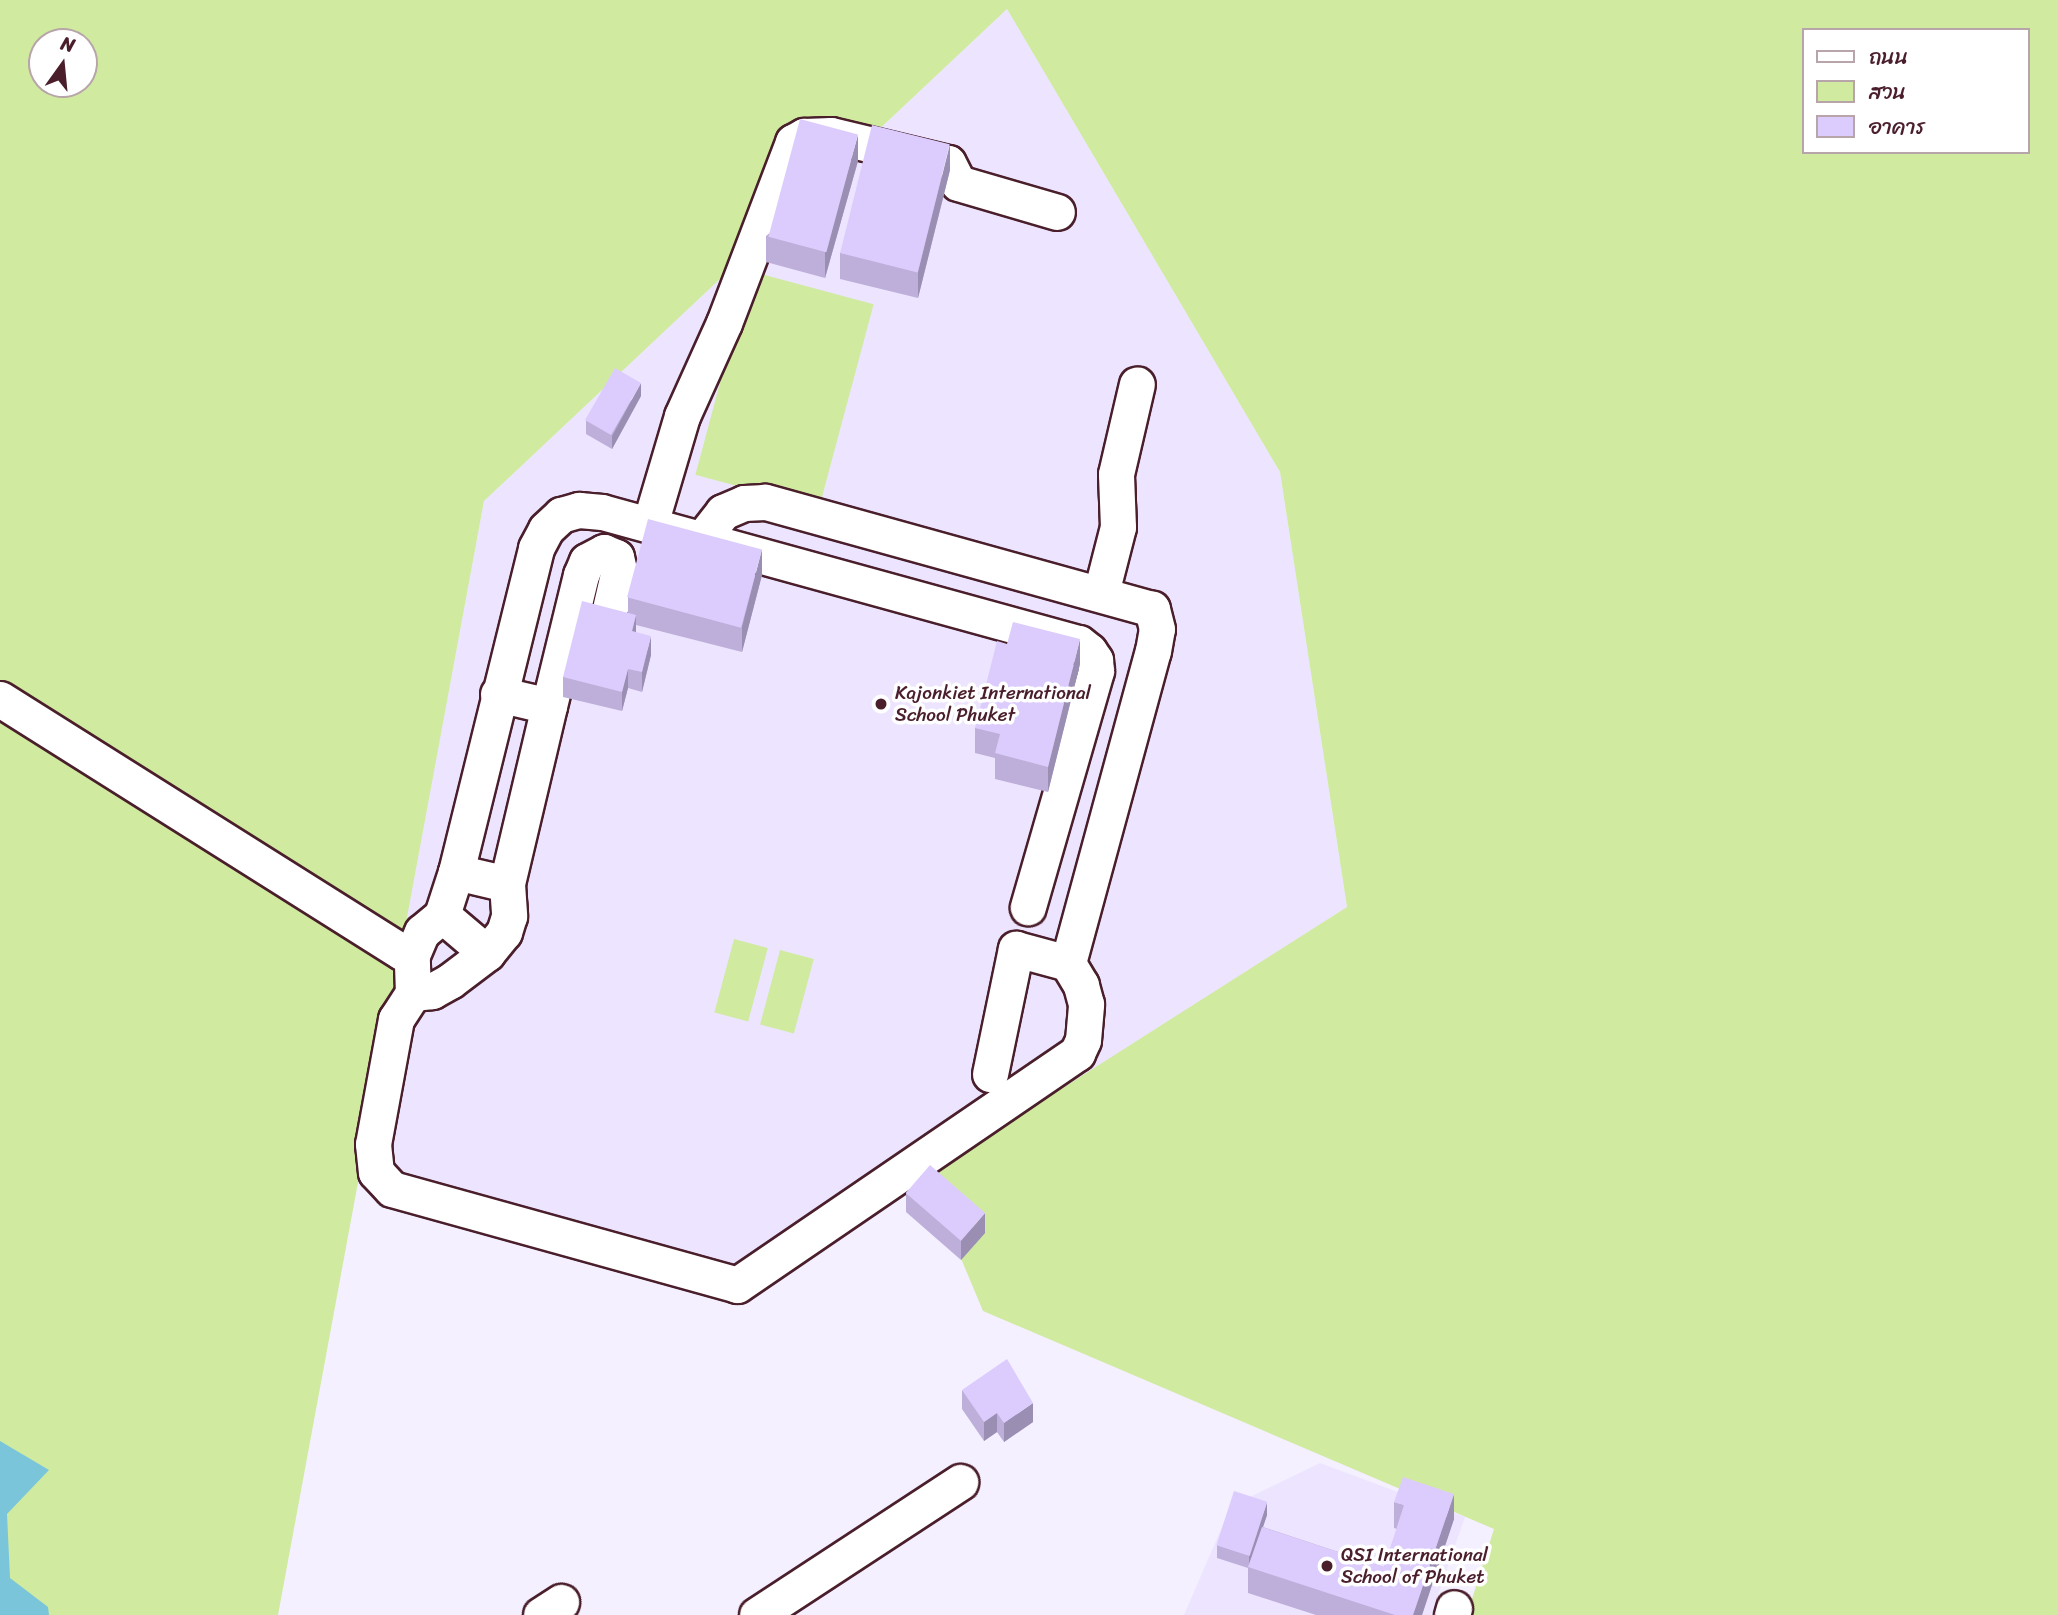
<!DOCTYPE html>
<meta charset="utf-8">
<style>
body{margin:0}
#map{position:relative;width:2058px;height:1615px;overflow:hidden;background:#f4f0ff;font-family:Sriracha,"Playpen Sans Thai",sans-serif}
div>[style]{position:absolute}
.built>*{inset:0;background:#ede5ff}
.green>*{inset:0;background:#d0eaa0;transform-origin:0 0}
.water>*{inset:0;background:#7ac5d9}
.roads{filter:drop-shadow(2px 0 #4a1f2b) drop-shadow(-2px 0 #4a1f2b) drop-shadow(0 2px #4a1f2b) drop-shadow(0 -2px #4a1f2b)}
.minor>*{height:35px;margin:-17.5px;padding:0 17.5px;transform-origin:17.5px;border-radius:17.5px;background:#fff}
.wall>*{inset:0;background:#bdafda}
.shaded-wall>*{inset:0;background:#9a8fb2}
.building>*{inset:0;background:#dcccfe;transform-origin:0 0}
.dots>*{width:19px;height:19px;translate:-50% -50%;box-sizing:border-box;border:4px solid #fff;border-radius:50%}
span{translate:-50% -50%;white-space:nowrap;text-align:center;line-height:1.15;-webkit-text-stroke:7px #fff;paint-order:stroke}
.poi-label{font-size:19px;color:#4a1f2b}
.left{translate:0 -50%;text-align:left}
.legend{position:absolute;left:1802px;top:28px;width:228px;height:126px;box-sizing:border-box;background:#fff;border:2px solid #b7a5aa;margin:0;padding:9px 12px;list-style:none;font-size:21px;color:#4a1f2b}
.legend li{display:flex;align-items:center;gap:14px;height:35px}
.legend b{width:35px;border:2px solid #b7a5aa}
.north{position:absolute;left:28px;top:28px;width:70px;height:70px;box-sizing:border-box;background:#fff;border:2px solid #b7a5aa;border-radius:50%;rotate:15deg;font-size:19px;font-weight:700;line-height:28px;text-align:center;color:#4a1f2b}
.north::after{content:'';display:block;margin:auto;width:24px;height:32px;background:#4a1f2b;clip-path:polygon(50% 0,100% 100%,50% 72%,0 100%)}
</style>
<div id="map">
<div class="built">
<i style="clip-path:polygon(1007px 9px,1280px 472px,1347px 907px,760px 1282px,359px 1173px,484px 501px)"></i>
<i style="clip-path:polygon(1320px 1463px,1465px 1517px,1431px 1615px,1184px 1615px,1231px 1506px)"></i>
</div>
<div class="green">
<i style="clip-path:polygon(evenodd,0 0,2058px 0,2058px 1615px,1467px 1615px,1494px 1529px,983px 1311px,926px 1175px,1347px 907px,1280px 472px,1007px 9px,484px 501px,278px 1615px,0 1615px,0 0,1804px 30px,2028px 30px,2028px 152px,1804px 152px,1804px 30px,0 0,42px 42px,84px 42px,84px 84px,42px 84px,42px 42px)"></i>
<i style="left:750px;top:271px;width:128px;height:211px;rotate:15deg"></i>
<i style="left:734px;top:939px;width:35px;height:76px;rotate:15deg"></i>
<i style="left:780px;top:950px;width:35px;height:77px;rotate:15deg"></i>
</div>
<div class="water">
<i style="clip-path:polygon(0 1441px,49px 1470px,7px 1514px,10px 1578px,48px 1607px,49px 1615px,0 1615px)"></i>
</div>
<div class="roads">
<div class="minor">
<i style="left:650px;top:524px;width:113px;rotate:-73.5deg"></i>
<i style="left:682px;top:416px;width:102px;rotate:-65.7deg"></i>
<i style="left:724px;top:323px;width:194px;rotate:-69.1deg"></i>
<i style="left:793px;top:142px;width:13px;rotate:-29deg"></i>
<i style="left:804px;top:136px;width:27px;rotate:-2deg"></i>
<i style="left:831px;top:135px;width:120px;rotate:13.5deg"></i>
<i style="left:948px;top:163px;width:22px;rotate:63deg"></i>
<i style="left:958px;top:183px;width:103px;rotate:16.3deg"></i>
<i style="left:1101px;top:593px;width:68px;rotate:-75.6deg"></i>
<i style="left:1118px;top:527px;width:53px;rotate:-92.2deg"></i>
<i style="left:1116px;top:474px;width:92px;rotate:-76.9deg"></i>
<i style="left:498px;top:694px;width:52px;rotate:13.2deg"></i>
<i style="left:549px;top:706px;width:183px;rotate:103.3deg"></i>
<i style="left:0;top:699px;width:475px;rotate:32.2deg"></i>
<i style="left:402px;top:952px;width:10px;rotate:17deg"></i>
<i style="left:549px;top:706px;width:135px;rotate:-76.3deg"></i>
<i style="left:581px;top:575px;width:15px;rotate:-67deg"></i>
<i style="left:587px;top:561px;width:19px;rotate:-28deg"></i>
<i style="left:604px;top:552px;width:13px;rotate:23deg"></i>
<i style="left:616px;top:557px;width:13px;rotate:77deg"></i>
<i style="left:619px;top:570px;width:37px;rotate:103deg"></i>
<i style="left:456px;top:872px;width:334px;rotate:-76.1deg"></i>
<i style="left:536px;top:548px;width:21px;rotate:-62deg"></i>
<i style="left:546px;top:529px;width:21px;rotate:-43deg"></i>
<i style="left:561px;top:515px;width:19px;rotate:-16deg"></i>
<i style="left:579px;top:510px;width:23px;rotate:5deg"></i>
<i style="left:602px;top:512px;width:495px;rotate:15.4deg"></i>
<i style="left:1079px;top:643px;width:13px;rotate:39deg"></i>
<i style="left:1089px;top:651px;width:11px;rotate:56deg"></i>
<i style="left:1095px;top:660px;width:11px;rotate:85deg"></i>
<i style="left:1096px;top:671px;width:246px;rotate:106.1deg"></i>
<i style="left:456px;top:872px;width:52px;rotate:13.2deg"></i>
<i style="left:507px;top:884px;width:32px;rotate:86deg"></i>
<i style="left:509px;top:916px;width:17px;rotate:107deg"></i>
<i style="left:504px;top:932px;width:27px;rotate:129deg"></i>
<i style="left:487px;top:953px;width:46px;rotate:142.9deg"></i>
<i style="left:450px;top:981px;width:21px;rotate:151deg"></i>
<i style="left:432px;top:991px;width:19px;rotate:174deg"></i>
<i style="left:413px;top:993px;width:38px;rotate:-92deg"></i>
<i style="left:412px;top:955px;width:25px;rotate:-67deg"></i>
<i style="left:422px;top:932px;width:26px;rotate:-40deg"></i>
<i style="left:442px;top:915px;width:45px;rotate:-72deg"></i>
<i style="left:442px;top:915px;width:59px;rotate:40.2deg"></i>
<i style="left:413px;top:993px;width:31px;rotate:123deg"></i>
<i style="left:396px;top:1019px;width:127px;rotate:100.4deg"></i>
<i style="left:373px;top:1144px;width:28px;rotate:84deg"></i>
<i style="left:376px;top:1172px;width:23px;rotate:47deg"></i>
<i style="left:392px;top:1189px;width:358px;rotate:15.5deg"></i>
<i style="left:737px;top:1285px;width:412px;rotate:-34.3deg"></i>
<i style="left:1077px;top:1053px;width:14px;rotate:-65deg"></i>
<i style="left:1083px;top:1040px;width:36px;rotate:-85deg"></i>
<i style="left:1086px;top:1004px;width:20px;rotate:-105deg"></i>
<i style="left:1081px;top:985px;width:26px;rotate:-121deg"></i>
<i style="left:1068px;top:963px;width:323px;rotate:-74.8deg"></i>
<i style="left:1153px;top:651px;width:22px;rotate:-80deg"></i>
<i style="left:1157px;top:629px;width:21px;rotate:-104deg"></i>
<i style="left:1152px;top:609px;width:402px;rotate:-164.5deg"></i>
<i style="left:765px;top:502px;width:21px;rotate:177deg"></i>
<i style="left:744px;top:503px;width:23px;rotate:157deg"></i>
<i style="left:723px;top:512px;width:34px;rotate:128deg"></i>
<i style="left:990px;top:1074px;width:128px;rotate:-78.3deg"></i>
<i style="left:1016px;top:949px;width:54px;rotate:15.1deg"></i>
<i style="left:541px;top:1615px;width:24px;rotate:-33deg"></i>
<i style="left:757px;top:1615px;width:243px;rotate:-33.2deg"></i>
<i style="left:1452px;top:1615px;width:7px;rotate:-74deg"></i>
</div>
</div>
<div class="wall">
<i style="clip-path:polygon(858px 161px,825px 278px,766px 262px,766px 236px)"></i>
<i style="clip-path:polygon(950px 170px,918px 298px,840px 279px,840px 253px)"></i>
<i style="clip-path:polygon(641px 396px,612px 449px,586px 434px,586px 421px)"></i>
<i style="clip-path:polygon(762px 575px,742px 652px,636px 625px,636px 632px,651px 655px,642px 692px,628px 688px,622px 711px,563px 697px,563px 677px,628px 613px,628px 597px)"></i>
<i style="clip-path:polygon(1080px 664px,1048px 792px,995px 779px,995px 758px,975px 753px,975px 728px)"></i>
<i style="clip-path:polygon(906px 1193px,985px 1233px,961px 1260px,906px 1212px)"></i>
<i style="clip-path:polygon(962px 1390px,1033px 1422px,1004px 1442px,997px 1432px,984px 1441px,962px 1409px)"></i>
<i style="clip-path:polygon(1394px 1502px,1454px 1519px,1422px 1615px,1316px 1615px,1248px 1593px,1248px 1568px,1217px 1558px,1217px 1545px,1267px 1515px,1263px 1527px,1384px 1567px,1397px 1529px,1394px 1528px)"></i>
</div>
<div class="shaded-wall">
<i style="clip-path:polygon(858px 135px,858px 161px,825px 278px,825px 252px)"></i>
<i style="clip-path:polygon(950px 144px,950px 170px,918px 298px,918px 272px)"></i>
<i style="clip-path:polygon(641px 383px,641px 396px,612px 449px,612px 436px)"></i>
<i style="clip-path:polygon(762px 549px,762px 575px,742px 652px,742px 627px)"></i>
<i style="clip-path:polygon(636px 615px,636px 635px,632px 631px)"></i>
<i style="clip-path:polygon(651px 636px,651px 655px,642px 692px,642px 672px)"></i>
<i style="clip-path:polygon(1080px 639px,1080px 664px,1048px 792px,1048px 767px)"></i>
<i style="clip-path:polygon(628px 669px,628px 688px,622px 711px,622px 692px)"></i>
<i style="clip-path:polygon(985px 1213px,985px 1233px,961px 1260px,961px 1241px)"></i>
<i style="clip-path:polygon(1033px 1403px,1033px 1422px,1004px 1442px,1004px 1423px)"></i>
<i style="clip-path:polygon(997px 1413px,997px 1432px,984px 1441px,984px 1422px)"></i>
<i style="clip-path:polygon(1454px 1494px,1454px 1519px,1422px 1615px,1413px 1615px)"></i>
<i style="clip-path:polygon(1267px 1502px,1267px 1515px,1249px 1568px,1249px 1555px)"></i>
</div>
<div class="building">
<i style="left:800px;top:119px;width:60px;height:122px;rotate:15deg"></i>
<i style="left:872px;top:125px;width:80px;height:132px;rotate:14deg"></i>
<i style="left:615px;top:368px;width:30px;height:60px;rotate:30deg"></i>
<i style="left:648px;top:519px;width:118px;height:81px;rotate:15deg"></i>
<i style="clip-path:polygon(582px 601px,636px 615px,632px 631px,651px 636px,642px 672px,628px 669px,622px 692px,563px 677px)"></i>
<i style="clip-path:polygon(1013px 622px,1080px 639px,1048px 767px,995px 753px,1000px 734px,975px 728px,997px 641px,1007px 644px)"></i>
<i style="left:930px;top:1165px;width:73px;height:37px;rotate:41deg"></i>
<i style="clip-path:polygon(1007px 1359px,1033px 1403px,1004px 1423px,997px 1413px,984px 1422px,962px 1390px)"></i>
<i style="clip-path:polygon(1403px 1477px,1454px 1494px,1413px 1615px,1395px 1615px,1248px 1567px,1262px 1527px,1384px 1567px,1404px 1505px,1394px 1502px)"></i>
<i style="left:1234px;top:1491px;width:35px;height:57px;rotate:18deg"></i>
</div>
<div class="dots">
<i style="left:881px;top:704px;background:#4a1f2b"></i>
<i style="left:1327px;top:1566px;background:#4a1f2b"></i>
</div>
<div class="poi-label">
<span class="left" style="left:895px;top:704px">Kajonkiet International<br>School Phuket</span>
<span class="left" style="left:1341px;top:1566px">QSI International<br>School of Phuket</span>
</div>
<ul class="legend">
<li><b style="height:9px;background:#fff"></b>ถนน</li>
<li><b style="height:19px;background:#d0eaa0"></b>สวน</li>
<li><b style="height:19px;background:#dcccfe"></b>อาคาร</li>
</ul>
<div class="north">N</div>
</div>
